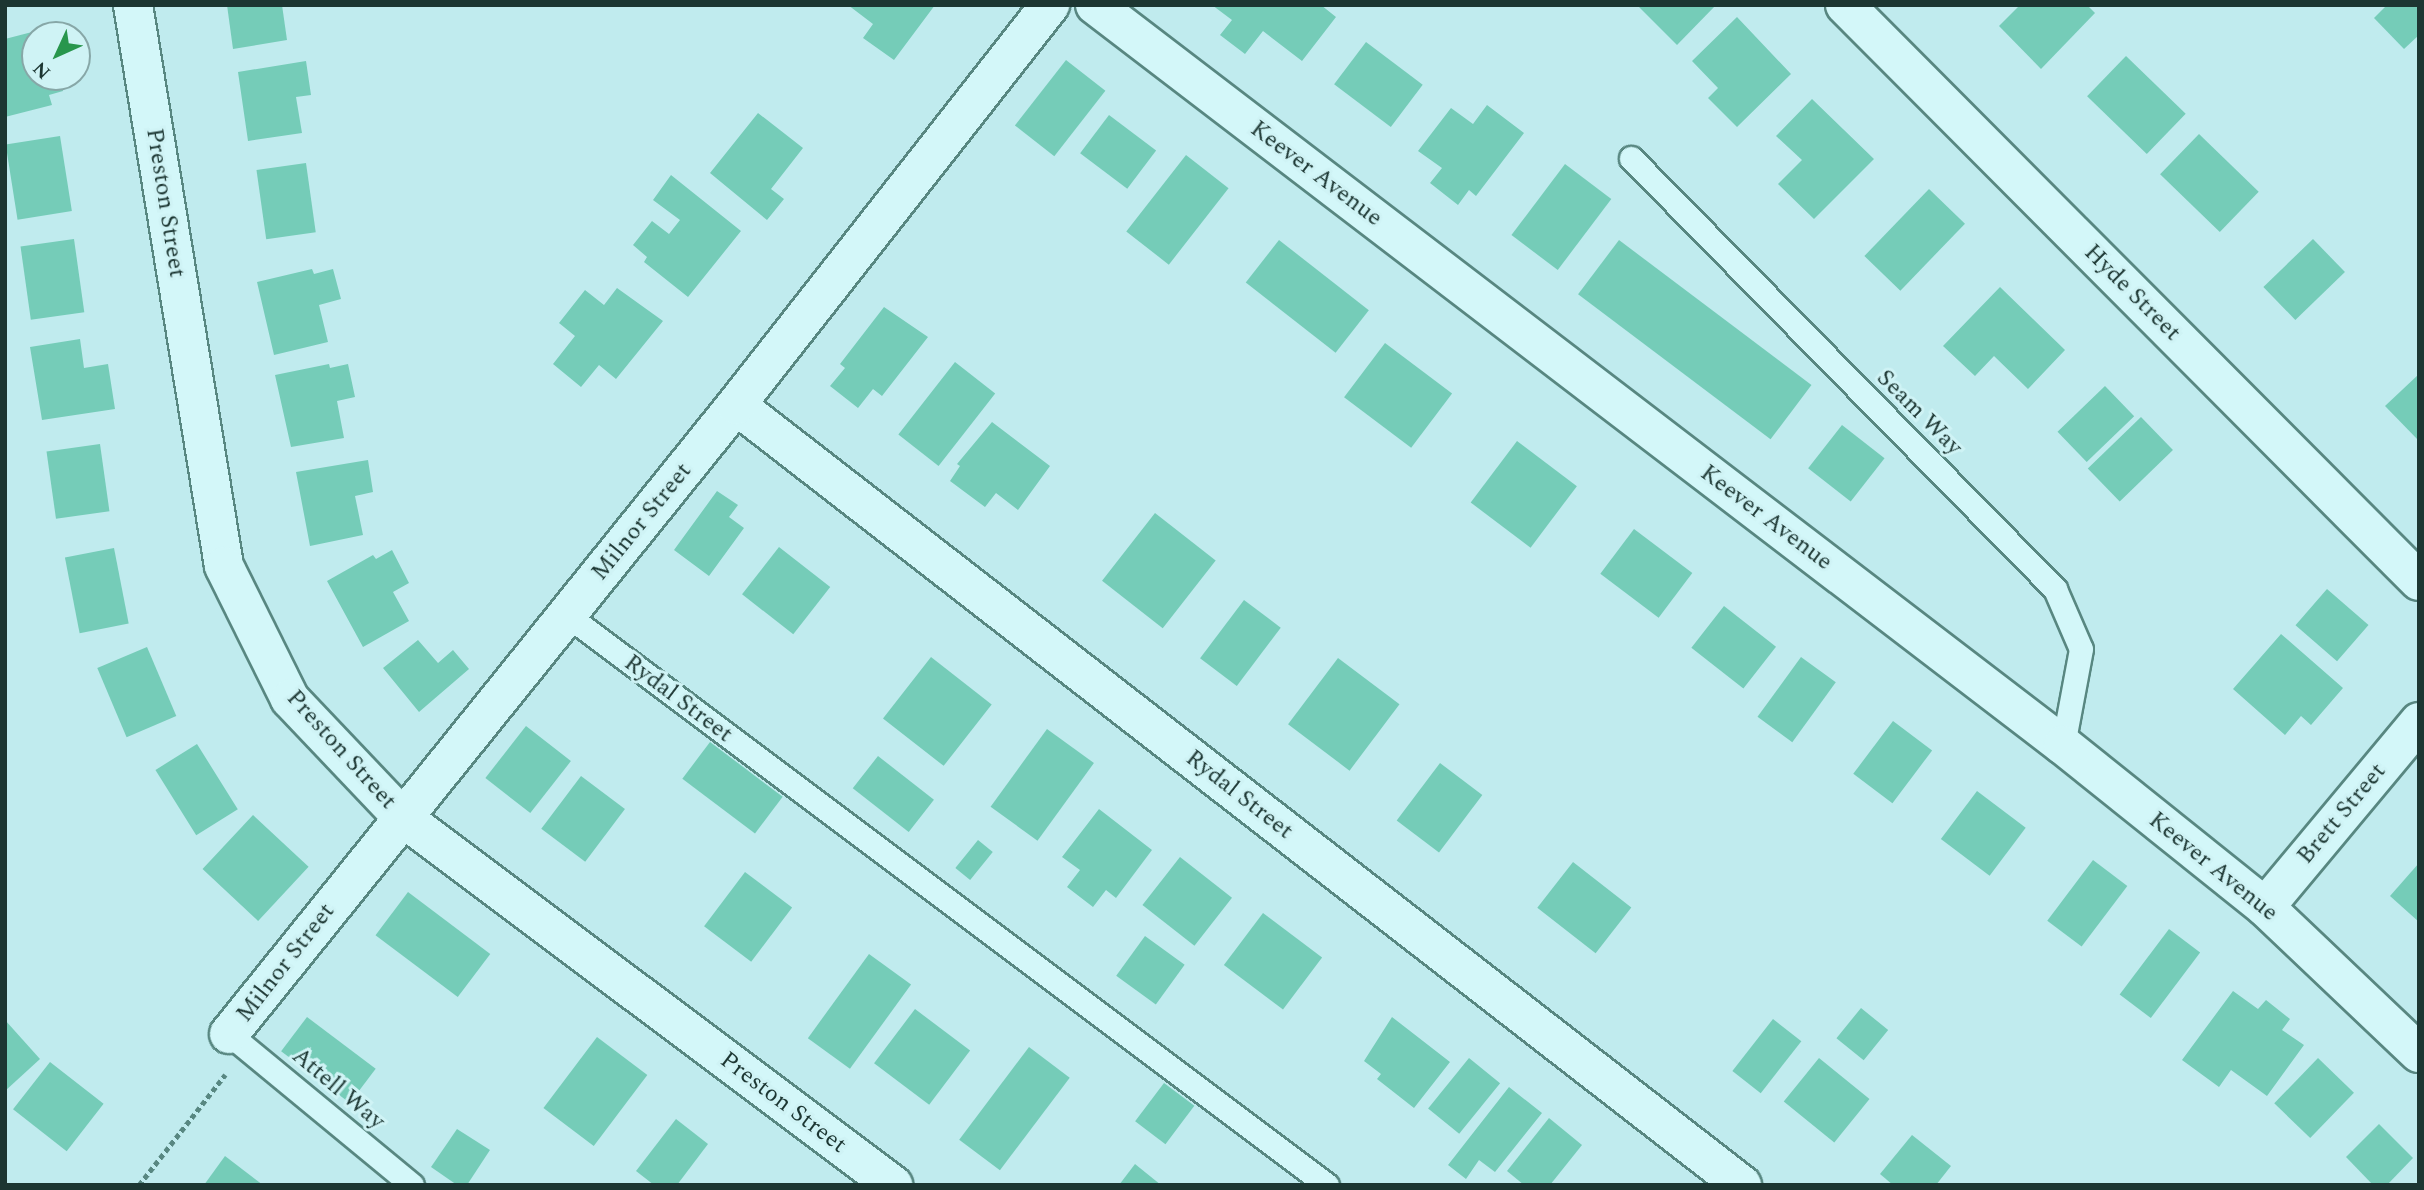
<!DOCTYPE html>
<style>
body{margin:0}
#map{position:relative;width:2424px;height:1190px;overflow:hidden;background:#c0ebee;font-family:Spectral,serif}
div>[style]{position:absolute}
.building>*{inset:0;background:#75ccb8;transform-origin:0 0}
.path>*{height:4.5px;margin-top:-2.25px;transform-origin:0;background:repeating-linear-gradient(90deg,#588781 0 5px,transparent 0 8.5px)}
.roads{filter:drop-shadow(2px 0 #588781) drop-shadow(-2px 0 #588781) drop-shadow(0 2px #588781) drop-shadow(0 -2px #588781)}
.service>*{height:23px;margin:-11.5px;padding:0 11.5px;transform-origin:11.5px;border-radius:11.5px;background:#d3f7f9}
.minor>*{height:38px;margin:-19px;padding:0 19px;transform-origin:19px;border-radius:19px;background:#d3f7f9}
span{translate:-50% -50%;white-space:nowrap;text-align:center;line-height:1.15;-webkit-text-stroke:6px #cff3f5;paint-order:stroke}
.street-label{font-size:24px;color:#1c3632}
.frame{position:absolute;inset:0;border:7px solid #1c3632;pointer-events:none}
.north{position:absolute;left:21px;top:21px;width:70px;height:70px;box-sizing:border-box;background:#cff3f5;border:2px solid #87a7a7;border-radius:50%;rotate:225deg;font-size:19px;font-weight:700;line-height:28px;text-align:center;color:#1c3632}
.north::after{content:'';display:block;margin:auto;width:24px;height:32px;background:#28964d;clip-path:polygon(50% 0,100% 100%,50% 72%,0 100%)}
</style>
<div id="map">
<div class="building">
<i style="clip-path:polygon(227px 5px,282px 5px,287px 40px,233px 49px)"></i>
<i style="clip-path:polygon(848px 5px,935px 5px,894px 60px,863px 38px,873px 24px)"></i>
<i style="clip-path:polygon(1212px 5px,1321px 5px,1336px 17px,1302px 61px,1263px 31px,1245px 54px,1220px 35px,1232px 20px)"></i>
<i style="clip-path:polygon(1637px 5px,1716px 5px,1677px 45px)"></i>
<i style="clip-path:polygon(2020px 5px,2087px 5px,2095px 13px,2041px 69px,1999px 26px)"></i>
<i style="clip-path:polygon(2387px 5px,2419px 5px,2419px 35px,2404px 49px,2374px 18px)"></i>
<i style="clip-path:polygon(1737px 17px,1791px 74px,1737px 127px,1708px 98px,1718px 88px,1692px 61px)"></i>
<i style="clip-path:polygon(32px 32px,35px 77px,60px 77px,63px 91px,49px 95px,52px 105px,5px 117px,5px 39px)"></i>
<i style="left:1366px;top:42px;width:71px;height:53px;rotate:37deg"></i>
<i style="left:2126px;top:56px;width:83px;height:56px;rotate:44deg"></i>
<i style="left:1066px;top:60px;width:50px;height:83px;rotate:38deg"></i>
<i style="clip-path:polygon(306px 61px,311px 95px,296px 97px,302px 133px,248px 141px,238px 72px)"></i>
<i style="clip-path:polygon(1812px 99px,1874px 159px,1814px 219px,1778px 184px,1802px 160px,1776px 136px)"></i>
<i style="clip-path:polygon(1487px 105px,1524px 133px,1476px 196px,1469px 190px,1458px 205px,1430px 183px,1442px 168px,1418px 151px,1451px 108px,1473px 124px)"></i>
<i style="clip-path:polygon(758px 113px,803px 148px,771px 189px,784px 199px,767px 220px,710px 173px)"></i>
<i style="left:1109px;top:115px;width:59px;height:48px;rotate:37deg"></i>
<i style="left:2199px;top:134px;width:83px;height:56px;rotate:44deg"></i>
<i style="left:60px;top:136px;width:76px;height:55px;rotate:81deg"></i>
<i style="left:1186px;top:155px;width:54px;height:97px;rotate:38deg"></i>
<i style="left:306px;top:163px;width:70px;height:50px;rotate:82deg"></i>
<i style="left:1565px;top:164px;width:58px;height:89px;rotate:37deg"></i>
<i style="clip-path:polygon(671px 175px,741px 231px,688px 297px,644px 262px,647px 257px,633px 245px,652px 221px,669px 234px,680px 220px,653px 200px)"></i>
<i style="left:1929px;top:189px;width:50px;height:93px;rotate:44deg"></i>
<i style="left:74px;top:239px;width:74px;height:54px;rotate:82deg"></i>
<i style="left:2313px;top:239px;width:46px;height:69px;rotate:46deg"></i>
<i style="left:1279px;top:240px;width:114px;height:54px;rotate:38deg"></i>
<i style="left:1619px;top:240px;width:241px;height:68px;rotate:37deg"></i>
<i style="clip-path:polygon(312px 269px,314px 274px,333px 269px,341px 299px,319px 305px,328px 342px,274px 355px,257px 282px)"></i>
<i style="clip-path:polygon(2000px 287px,2065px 350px,2028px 389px,1994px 356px,1975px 376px,1943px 346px)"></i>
<i style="clip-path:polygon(617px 288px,663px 321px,616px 379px,599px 365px,581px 387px,553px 364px,575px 336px,559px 323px,585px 290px,604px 305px)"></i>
<i style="clip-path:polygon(884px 307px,928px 337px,882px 396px,873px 389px,858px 408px,830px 386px,845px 368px,840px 364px)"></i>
<i style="clip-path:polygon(80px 339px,84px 368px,108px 364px,115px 409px,42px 420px,30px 347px)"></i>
<i style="left:1385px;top:343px;width:84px;height:68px;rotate:37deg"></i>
<i style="left:955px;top:362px;width:51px;height:92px;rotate:38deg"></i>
<i style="clip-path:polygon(329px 364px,330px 368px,348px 364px,355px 397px,337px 401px,344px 438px,291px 447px,275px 375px)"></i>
<i style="clip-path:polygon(2419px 374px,2419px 441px,2385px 406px)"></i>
<i style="left:2105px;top:386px;width:42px;height:66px;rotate:46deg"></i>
<i style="left:2141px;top:417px;width:46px;height:74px;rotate:46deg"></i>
<i style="clip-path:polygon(992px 422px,1050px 466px,1018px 510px,996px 493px,985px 507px,950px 481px,960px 466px,957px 464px)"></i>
<i style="left:1842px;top:425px;width:54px;height:55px;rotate:38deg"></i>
<i style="left:1517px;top:441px;width:75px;height:77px;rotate:37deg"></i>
<i style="left:100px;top:444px;width:68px;height:54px;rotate:82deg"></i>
<i style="clip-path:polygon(368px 460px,373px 492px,355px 496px,363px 535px,310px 546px,296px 472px)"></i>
<i style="clip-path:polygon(717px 491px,738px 505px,729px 517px,744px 528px,709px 576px,674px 550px)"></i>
<i style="left:1155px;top:513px;width:77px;height:86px;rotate:38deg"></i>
<i style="left:1634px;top:529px;width:73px;height:56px;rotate:37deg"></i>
<i style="left:779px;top:547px;width:65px;height:60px;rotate:38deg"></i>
<i style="left:114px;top:548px;width:77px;height:50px;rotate:79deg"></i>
<i style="clip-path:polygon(392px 550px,409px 583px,393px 592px,409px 621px,363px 647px,327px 581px,373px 555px,376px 559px)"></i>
<i style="left:2327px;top:589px;width:55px;height:48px;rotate:41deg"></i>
<i style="left:1244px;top:600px;width:46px;height:73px;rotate:37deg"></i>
<i style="left:1724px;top:606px;width:66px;height:53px;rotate:38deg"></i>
<i style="clip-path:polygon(2281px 634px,2343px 688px,2311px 725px,2301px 716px,2285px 735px,2233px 689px)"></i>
<i style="clip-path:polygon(418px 640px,438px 663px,453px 650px,469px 669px,419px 712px,383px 668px)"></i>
<i style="left:147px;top:647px;width:75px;height:54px;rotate:67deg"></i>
<i style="left:931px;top:657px;width:77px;height:78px;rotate:38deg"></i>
<i style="left:1801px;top:657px;width:43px;height:74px;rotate:36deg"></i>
<i style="left:1338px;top:658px;width:77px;height:83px;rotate:37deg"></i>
<i style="left:1893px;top:721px;width:49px;height:66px;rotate:37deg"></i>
<i style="left:526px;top:726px;width:57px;height:66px;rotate:38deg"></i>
<i style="left:1047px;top:729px;width:58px;height:96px;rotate:36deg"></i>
<i style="left:710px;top:742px;width:91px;height:46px;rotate:37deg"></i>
<i style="left:197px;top:744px;width:77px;height:49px;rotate:58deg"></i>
<i style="left:878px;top:756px;width:71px;height:41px;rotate:38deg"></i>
<i style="left:1440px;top:763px;width:53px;height:72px;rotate:37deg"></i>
<i style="left:581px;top:776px;width:55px;height:66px;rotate:37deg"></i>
<i style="left:1977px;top:791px;width:61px;height:60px;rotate:37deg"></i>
<i style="clip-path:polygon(1099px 809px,1152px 850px,1116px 898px,1106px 890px,1093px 907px,1067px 887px,1080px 870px,1062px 857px)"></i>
<i style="left:253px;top:815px;width:76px;height:74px;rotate:43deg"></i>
<i style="left:978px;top:840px;width:19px;height:36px;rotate:39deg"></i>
<i style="left:1180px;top:857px;width:66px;height:61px;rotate:38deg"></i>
<i style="left:2093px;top:860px;width:43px;height:76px;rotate:37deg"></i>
<i style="left:1573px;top:862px;width:74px;height:58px;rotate:38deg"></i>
<i style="clip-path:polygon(2419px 863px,2419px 922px,2390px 896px)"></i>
<i style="left:745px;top:872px;width:59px;height:68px;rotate:37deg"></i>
<i style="left:408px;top:892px;width:103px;height:54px;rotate:37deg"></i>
<i style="left:1263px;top:913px;width:74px;height:65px;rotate:37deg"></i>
<i style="left:2169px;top:929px;width:39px;height:82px;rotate:37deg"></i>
<i style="left:1145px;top:936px;width:49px;height:49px;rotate:36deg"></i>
<i style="left:869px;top:954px;width:52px;height:104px;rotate:36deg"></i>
<i style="clip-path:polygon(2233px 991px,2258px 1009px,2266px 1000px,2290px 1019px,2282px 1030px,2304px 1045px,2267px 1096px,2231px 1070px,2219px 1087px,2182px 1060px)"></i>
<i style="left:1861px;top:1008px;width:35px;height:39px;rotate:39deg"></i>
<i style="left:915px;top:1009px;width:69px;height:68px;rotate:37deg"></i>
<i style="left:307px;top:1017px;width:86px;height:43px;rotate:37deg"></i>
<i style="clip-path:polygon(1392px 1017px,1450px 1062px,1414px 1108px,1377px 1079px,1381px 1074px,1364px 1061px)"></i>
<i style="left:1773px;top:1019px;width:36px;height:66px;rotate:38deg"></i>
<i style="clip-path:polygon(5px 1020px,40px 1059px,5px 1091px)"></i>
<i style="left:597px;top:1037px;width:63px;height:89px;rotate:37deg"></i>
<i style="left:1029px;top:1047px;width:51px;height:116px;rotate:37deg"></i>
<i style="left:1469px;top:1058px;width:40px;height:65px;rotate:39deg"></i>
<i style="left:1819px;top:1058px;width:65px;height:56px;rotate:39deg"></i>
<i style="left:2318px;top:1058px;width:50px;height:63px;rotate:44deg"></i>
<i style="left:50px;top:1062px;width:68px;height:60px;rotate:38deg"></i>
<i style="left:1164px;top:1083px;width:38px;height:48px;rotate:37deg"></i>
<i style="clip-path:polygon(1509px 1087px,1542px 1113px,1495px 1172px,1479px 1160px,1466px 1179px,1448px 1165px)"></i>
<i style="clip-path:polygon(1549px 1118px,1582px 1145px,1550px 1185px,1524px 1185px,1507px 1171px)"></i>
<i style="clip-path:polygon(676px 1119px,708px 1144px,677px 1185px,654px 1185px,636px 1171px)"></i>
<i style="clip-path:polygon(2379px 1124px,2413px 1158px,2387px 1185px,2373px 1185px,2346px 1157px)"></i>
<i style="clip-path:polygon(457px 1129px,490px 1150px,467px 1185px,457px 1185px,431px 1167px)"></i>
<i style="clip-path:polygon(1912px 1135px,1951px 1166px,1936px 1185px,1893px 1185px,1880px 1174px)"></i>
<i style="clip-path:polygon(225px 1156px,263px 1185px,204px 1185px)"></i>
<i style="clip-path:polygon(1135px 1164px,1161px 1185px,1119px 1185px)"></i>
</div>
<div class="path">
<i style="left:139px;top:1185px;width:140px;rotate:-52deg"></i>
</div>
<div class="roads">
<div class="service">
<i style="left:1631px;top:158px;width:605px;rotate:45.47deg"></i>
<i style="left:2055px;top:589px;width:65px;rotate:66.6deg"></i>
<i style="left:2081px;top:649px;width:98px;rotate:100.6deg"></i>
<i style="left:567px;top:615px;width:950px;rotate:36.87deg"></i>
<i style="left:229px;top:1034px;width:237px;rotate:39.5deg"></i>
</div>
<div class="minor">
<i style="left:133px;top:5px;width:568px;rotate:80.79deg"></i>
<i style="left:224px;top:566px;width:148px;rotate:63.6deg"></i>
<i style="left:290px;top:699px;width:163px;rotate:46.5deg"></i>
<i style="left:402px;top:817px;width:614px;rotate:36.85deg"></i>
<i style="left:1095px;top:5px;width:1218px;rotate:37.4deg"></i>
<i style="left:2063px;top:745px;width:259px;rotate:38.7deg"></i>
<i style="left:2265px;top:907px;width:212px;rotate:43.5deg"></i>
<i style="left:1845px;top:5px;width:813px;rotate:45.1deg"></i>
<i style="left:736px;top:405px;width:1273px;rotate:37.79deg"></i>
<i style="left:2265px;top:907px;width:241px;rotate:-50.2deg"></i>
<i style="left:229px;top:1034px;width:808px;rotate:-51.13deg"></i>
<i style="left:736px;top:405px;width:509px;rotate:-51.87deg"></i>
</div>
</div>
<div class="street-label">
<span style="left:1316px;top:174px;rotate:37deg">Keever Avenue</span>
<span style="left:165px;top:203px;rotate:81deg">Preston Street</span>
<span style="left:2132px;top:293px;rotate:45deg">Hyde Street</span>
<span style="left:1919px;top:413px;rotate:45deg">Seam Way</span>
<span style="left:1766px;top:518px;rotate:37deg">Keever Avenue</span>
<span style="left:642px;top:522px;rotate:-51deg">Milnor Street</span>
<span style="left:678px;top:699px;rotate:37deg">Rydal Street</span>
<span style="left:341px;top:750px;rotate:48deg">Preston Street</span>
<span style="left:1239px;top:795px;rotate:38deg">Rydal Street</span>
<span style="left:2342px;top:814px;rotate:-50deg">Brett Street</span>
<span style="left:2213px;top:867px;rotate:39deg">Keever Avenue</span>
<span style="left:286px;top:963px;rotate:-52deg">Milnor Street</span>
<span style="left:338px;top:1089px;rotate:40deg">Attell Way</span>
<span style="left:783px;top:1103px;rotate:37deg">Preston Street</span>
</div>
<div class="frame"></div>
<div class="north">N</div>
</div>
